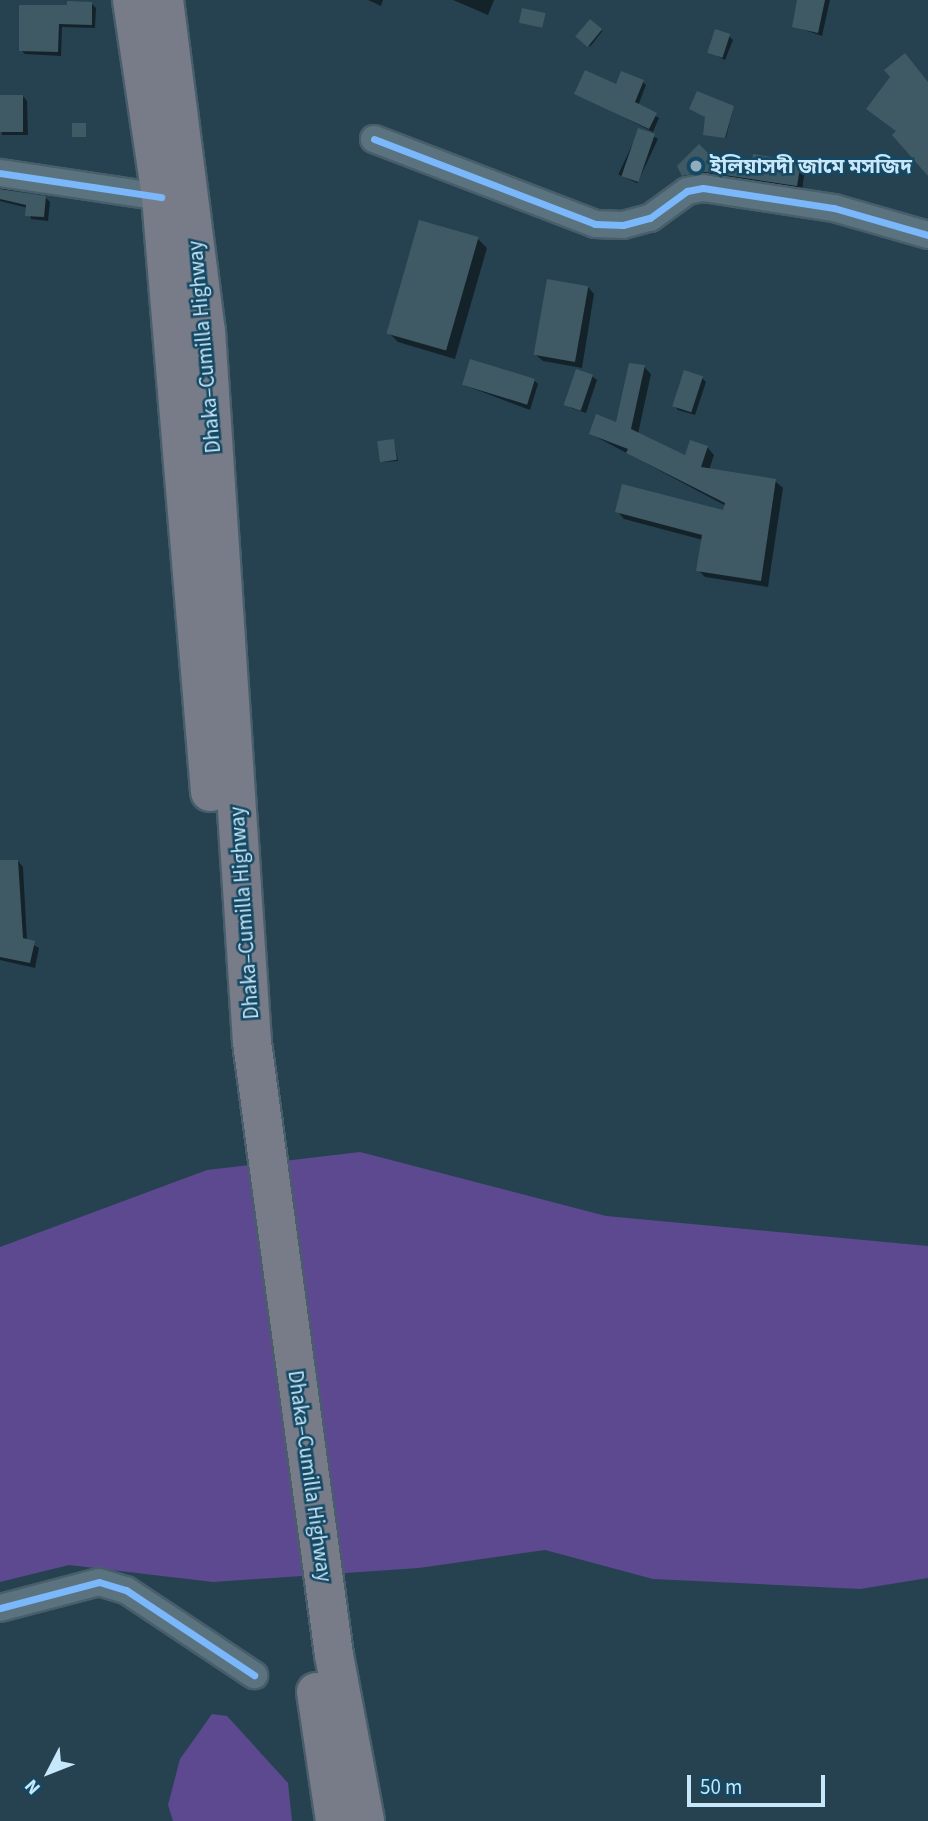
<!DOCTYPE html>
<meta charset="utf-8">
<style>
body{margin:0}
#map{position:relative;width:928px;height:1821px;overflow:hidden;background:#264250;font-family:"Source Sans 3","Noto Sans Bengali",sans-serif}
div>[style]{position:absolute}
.water>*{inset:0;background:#5c498f}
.shadow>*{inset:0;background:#0007;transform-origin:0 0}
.building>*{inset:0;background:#3f5a65;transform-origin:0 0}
.roads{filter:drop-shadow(2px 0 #485e6b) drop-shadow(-2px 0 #485e6b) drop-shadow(0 2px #485e6b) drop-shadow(0 -2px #485e6b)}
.minor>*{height:26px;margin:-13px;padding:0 13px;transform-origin:13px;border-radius:13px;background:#5b727f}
.highway>*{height:38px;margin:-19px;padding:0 19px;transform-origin:19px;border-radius:19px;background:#787c89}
.cycleway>*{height:7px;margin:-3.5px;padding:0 3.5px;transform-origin:3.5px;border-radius:3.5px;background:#7ab7fb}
.dots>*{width:19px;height:19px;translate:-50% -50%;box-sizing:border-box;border:4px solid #154862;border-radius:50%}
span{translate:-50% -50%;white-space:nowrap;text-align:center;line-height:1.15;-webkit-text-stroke:5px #154862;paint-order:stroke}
.poi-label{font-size:21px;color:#c7e7fb;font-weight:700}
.left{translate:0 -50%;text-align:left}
.street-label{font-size:21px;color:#c7e7fb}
.north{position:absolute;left:14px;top:1737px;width:70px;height:70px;-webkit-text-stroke:5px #154862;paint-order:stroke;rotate:228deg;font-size:19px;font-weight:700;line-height:28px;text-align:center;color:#c7e7fb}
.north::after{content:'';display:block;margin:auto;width:24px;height:32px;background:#c7e7fb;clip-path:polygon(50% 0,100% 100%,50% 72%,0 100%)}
.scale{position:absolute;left:687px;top:1775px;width:138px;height:32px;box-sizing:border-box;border:4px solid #c7e7fb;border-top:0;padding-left:9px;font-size:21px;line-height:24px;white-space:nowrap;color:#c7e7fb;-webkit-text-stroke:5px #154862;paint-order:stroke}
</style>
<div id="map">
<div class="water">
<i style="clip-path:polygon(360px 1152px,606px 1216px,928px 1246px,928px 1578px,860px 1589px,653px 1579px,545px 1550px,419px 1568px,213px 1582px,69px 1565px,0 1582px,0 1247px,207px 1170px)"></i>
<i style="clip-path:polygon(212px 1714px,227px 1716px,288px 1783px,292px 1821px,173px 1821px,168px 1805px,180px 1759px)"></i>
</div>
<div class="shadow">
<i style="clip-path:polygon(368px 0,383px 0,381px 6px)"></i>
<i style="clip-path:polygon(453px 0,494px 0,488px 15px)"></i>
<i style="clip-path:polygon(799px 0,830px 0,822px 36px,793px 26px)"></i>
<i style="clip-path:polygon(92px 4px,96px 8px,95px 28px,62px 27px,61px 56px,25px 54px,21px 50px,21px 7px)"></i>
<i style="left:590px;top:21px;width:16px;height:20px;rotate:38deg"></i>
<i style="clip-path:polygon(729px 36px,733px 40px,725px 60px,708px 51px)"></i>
<i style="clip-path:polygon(643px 82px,646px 85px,638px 106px,659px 118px,653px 132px,576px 93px)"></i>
<i style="clip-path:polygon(23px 96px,27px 101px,28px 135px,2px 135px,0 97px)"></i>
<i style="clip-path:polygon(733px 108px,726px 138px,704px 134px)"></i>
<i style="left:639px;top:130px;width:21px;height:49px;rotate:25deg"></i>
<i style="clip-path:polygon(699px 147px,724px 171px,752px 175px,800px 164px,805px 169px,802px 191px,689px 181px,680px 172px)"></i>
<i style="clip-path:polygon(0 188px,45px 197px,50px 202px,48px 221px,31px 219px,28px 208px,0 201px)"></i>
<i style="clip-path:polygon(478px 239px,487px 248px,455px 359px,398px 342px,389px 333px)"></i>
<i style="clip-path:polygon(588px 287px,594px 294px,582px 368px,543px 361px,536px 355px)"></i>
<i style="clip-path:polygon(644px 367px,651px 374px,638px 434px,686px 457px,707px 447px,714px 455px,709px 470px,775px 481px,783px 488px,768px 587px,705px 577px,698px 570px,703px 540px,624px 519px,617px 511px,724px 513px,726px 506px,591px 434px,618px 424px)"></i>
<i style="clip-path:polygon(592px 376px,597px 380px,586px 413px,571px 408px,567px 404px)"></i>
<i style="clip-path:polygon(702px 378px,706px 382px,695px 415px,678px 410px,674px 405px)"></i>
<i style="clip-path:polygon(534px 380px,538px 384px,530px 410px,464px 385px)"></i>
<i style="clip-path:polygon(394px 441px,398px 461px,383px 462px,381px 461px)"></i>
<i style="clip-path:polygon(18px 861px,23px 867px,27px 941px,39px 948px,35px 968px,0 960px,0 862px)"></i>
</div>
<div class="building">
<i style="clip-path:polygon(797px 0,825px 0,818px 33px,792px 27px)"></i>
<i style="clip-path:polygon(67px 1px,92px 2px,92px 25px,59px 24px,58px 52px,19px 51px,19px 5px,67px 5px)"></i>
<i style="left:522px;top:8px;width:24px;height:15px;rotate:12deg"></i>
<i style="left:590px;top:19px;width:16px;height:23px;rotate:40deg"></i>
<i style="left:715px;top:29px;width:16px;height:25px;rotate:18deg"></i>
<i style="clip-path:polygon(905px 53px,928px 82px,928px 176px,892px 135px,896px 131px,866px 109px,890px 77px,884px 70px)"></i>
<i style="clip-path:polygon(585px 70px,616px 84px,621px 71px,644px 80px,635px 102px,657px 113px,649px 129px,574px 94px)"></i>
<i style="clip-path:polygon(697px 91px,734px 106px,725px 138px,703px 135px,705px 117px,689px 109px)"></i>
<i style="left:0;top:95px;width:23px;height:37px"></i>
<i style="left:72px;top:123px;width:14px;height:14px"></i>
<i style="left:638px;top:128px;width:18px;height:51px;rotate:19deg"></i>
<i style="clip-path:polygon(699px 144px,725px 170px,750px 173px,753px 154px,801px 162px,797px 186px,705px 172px,682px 176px,677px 166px)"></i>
<i style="clip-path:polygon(0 189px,46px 196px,44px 217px,25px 216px,26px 205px,0 199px)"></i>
<i style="left:419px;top:220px;width:62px;height:118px;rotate:16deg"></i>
<i style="left:547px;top:279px;width:42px;height:77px;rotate:10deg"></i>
<i style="left:470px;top:359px;width:68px;height:27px;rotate:17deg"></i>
<i style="clip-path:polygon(629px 363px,645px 365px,631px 429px,685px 455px,690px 440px,708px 446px,701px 467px,776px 479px,761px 581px,696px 571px,702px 535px,615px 512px,622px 484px,723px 510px,725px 503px,626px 453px,628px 449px,589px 434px,596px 414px,616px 422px)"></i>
<i style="left:576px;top:369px;width:18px;height:38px;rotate:19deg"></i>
<i style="left:684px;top:370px;width:20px;height:38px;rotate:18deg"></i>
<i style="left:394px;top:439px;width:21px;height:17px;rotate:82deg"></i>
<i style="clip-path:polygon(0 860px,18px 860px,23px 938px,35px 941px,30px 963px,0 957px)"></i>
</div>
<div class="roads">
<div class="minor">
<i style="left:374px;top:139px;width:237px;rotate:21deg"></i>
<i style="left:595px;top:224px;width:28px;rotate:2deg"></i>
<i style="left:623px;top:225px;width:28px;rotate:-15deg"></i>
<i style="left:650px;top:218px;width:46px;rotate:-36.1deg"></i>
<i style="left:687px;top:191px;width:16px;rotate:-11deg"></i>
<i style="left:703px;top:188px;width:133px;rotate:8.7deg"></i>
<i style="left:834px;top:208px;width:98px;rotate:16deg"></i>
<i style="left:0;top:173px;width:163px;rotate:8.5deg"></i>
<i style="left:0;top:1608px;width:102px;rotate:-14.7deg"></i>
<i style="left:99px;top:1582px;width:28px;rotate:17deg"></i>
<i style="left:126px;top:1590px;width:154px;rotate:33.6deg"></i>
</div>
<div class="highway">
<i style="left:132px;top:0;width:199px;rotate:81.6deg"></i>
<i style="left:161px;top:197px;width:597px;rotate:85.29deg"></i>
<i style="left:164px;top:0;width:334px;rotate:82.8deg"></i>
<i style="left:206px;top:331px;width:712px;rotate:86.3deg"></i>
<i style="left:252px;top:1042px;width:618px;rotate:82.38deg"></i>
<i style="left:334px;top:1655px;width:169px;rotate:79.4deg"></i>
<i style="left:316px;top:1692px;width:130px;rotate:81.6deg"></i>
</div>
</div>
<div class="cycleway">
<i style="left:374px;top:139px;width:237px;rotate:21deg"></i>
<i style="left:595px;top:224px;width:28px;rotate:2deg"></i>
<i style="left:623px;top:225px;width:28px;rotate:-15deg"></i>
<i style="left:650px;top:218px;width:46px;rotate:-36.1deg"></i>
<i style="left:687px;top:191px;width:16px;rotate:-11deg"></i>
<i style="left:703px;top:188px;width:133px;rotate:8.7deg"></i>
<i style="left:834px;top:208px;width:98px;rotate:16deg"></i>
<i style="left:0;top:173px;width:163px;rotate:8.5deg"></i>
<i style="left:0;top:1608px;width:102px;rotate:-14.7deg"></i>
<i style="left:99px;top:1582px;width:28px;rotate:17deg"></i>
<i style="left:126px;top:1590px;width:154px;rotate:33.6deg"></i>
</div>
<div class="dots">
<i style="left:696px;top:166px;background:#8fadbf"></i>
</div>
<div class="poi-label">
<span class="left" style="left:710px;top:166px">ইলিয়াসদী জামে মসজিদ</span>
</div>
<div class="street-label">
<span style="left:204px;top:347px;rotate:-95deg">Dhaka–Cumilla Highway</span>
<span style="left:244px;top:913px;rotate:-94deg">Dhaka–Cumilla Highway</span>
<span style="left:310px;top:1476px;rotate:82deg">Dhaka–Cumilla Highway</span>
</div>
<div class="north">N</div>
<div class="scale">50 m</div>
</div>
